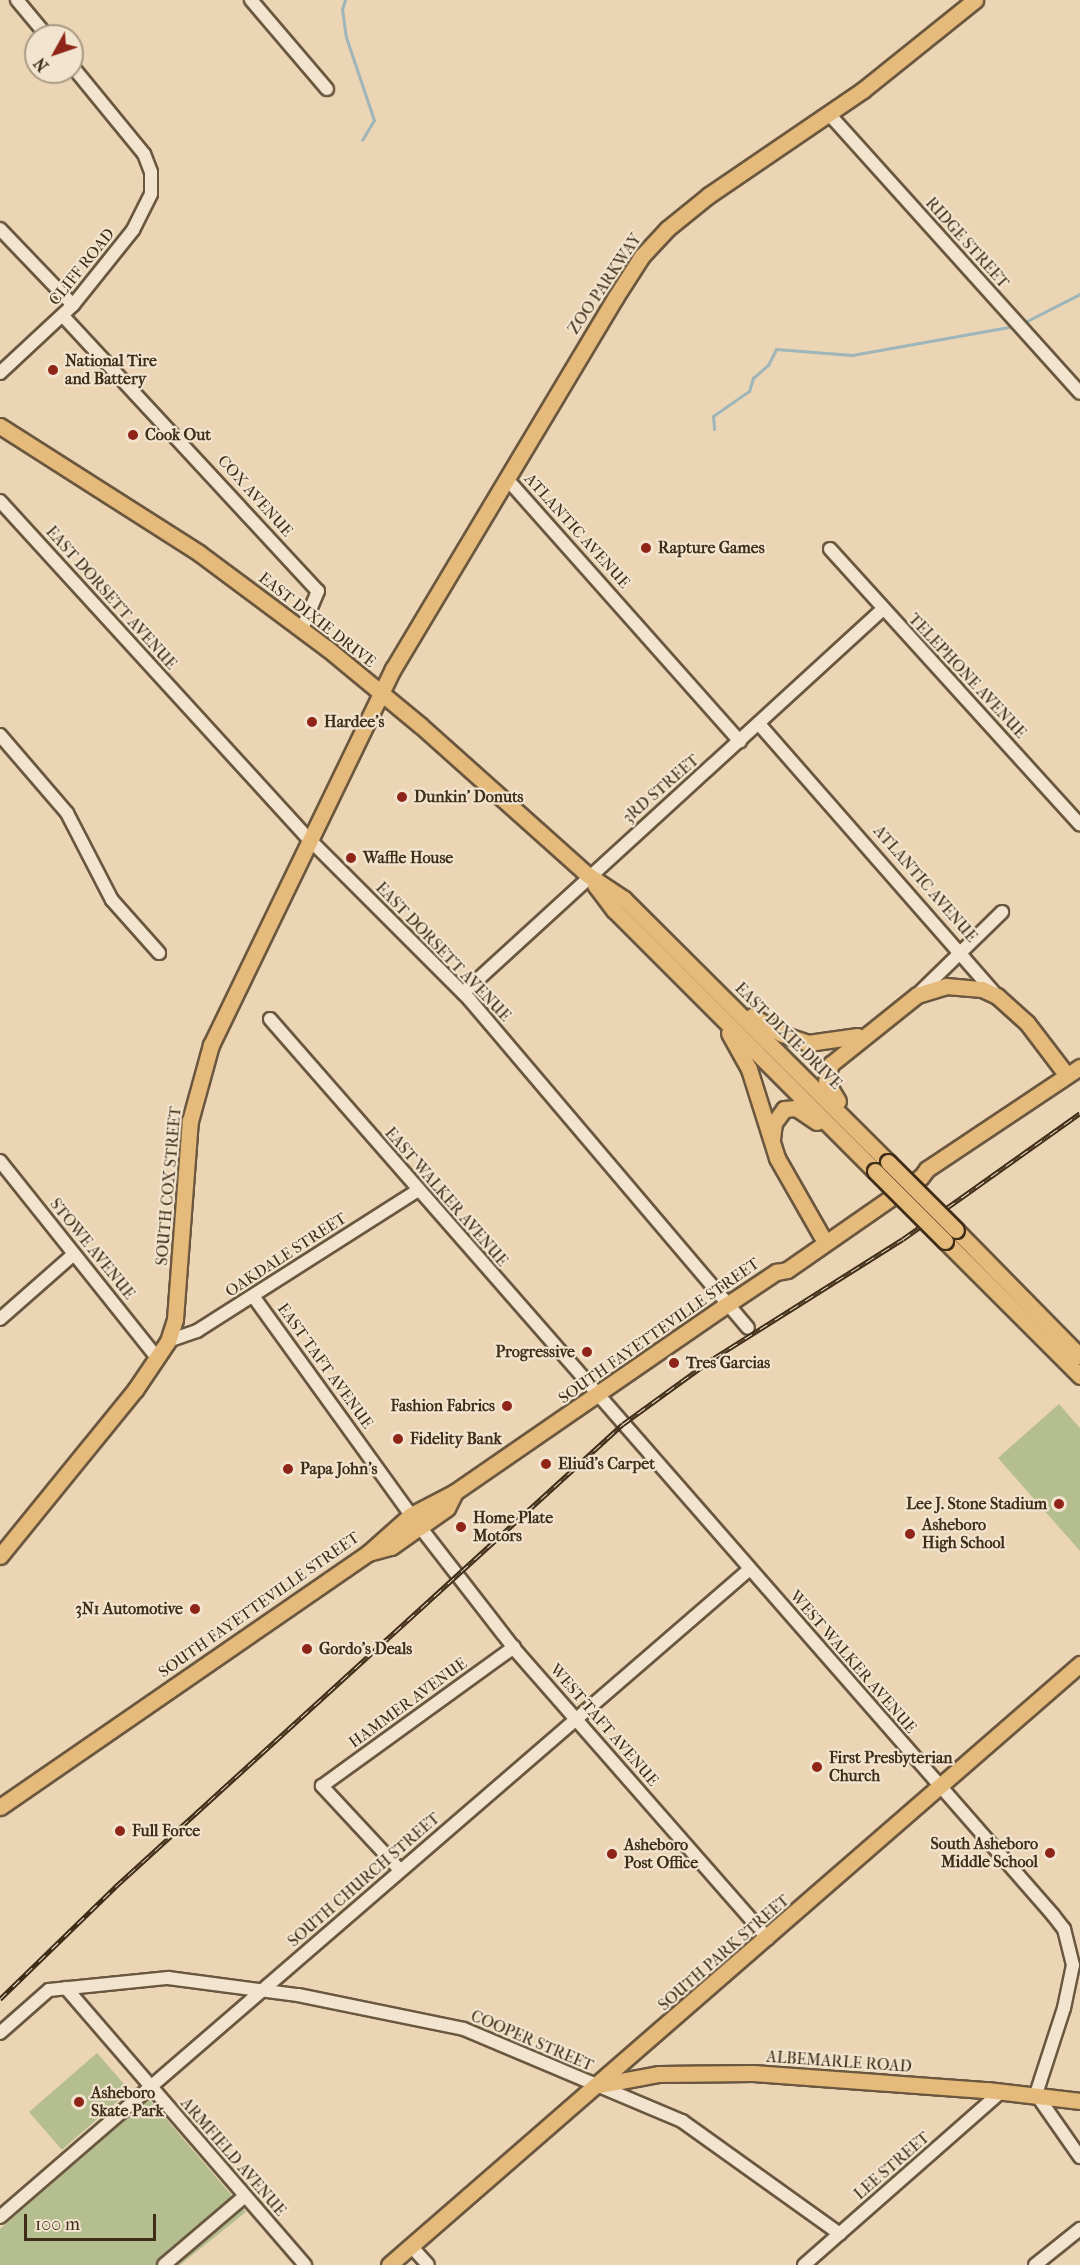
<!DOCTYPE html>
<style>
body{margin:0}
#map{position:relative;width:1080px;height:2265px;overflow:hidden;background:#ebd5b4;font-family:"IM FELL French Canon",serif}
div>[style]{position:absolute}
.green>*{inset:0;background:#b5be8f;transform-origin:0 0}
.stream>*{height:3px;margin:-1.5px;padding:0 1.5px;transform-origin:1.5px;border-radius:1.5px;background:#9eb5b9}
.roads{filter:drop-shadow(2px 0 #6a573f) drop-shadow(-2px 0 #6a573f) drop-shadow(0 2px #6a573f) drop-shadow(0 -2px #6a573f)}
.minor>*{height:12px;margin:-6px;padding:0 6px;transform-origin:6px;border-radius:6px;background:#f2e4ce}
.major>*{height:15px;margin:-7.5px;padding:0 7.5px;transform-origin:7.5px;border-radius:7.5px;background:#e6ba7a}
.rail>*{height:5px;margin-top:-2.5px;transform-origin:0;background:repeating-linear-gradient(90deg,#f2e4ce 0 9px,#3f2d18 0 18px);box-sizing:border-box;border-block:2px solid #3f2d18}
.bridges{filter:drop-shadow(2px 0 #3f2d18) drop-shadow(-2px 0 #3f2d18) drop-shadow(0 2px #3f2d18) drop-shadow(0 -2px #3f2d18)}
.major-bridge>*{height:15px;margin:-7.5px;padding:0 7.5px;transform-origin:7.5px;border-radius:7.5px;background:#e6ba7a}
.dots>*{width:16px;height:16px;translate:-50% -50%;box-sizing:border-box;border:3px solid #f2e4ce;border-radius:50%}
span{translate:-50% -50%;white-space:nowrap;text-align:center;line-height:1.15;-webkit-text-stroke:4.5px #f2e4ce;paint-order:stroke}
.street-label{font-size:16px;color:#3f2d18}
.poi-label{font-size:16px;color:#3f2d18;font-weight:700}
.left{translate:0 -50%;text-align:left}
.right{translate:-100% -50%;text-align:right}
.north{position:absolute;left:24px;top:24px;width:60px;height:60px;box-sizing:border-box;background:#f2e4ce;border:2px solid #aa9b85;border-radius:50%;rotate:230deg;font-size:16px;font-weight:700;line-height:24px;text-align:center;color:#3f2d18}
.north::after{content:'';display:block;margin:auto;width:21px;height:27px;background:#8f2418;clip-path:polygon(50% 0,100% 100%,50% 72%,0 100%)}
.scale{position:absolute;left:24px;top:2214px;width:132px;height:27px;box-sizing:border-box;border:3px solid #3f2d18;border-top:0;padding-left:8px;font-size:18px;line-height:21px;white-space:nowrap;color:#3f2d18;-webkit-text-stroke:4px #f2e4ce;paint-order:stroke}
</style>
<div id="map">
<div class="green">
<i style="clip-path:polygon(1059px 1404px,1080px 1428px,1080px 1551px,998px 1458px)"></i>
<i style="left:97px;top:2053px;width:50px;height:90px;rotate:49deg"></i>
<i style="clip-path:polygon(149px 2099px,246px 2212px,180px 2265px,0 2265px,0 2229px)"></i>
</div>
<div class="stream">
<i style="left:345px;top:0;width:9px;rotate:108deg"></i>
<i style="left:342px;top:9px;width:28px;rotate:82deg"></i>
<i style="left:346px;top:37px;width:88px;rotate:71.4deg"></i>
<i style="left:374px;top:120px;width:23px;rotate:121deg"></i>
<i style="left:1023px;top:323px;width:64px;rotate:-27deg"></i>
<i style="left:714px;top:429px;width:13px;rotate:-94deg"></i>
<i style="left:713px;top:416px;width:44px;rotate:-34.8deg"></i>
<i style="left:749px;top:391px;width:14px;rotate:-73deg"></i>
<i style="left:753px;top:378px;width:20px;rotate:-41deg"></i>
<i style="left:768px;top:365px;width:18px;rotate:-63deg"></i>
<i style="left:776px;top:349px;width:76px;rotate:4.5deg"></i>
<i style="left:852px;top:355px;width:165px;rotate:-10.1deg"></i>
</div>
<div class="roads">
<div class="minor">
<i style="left:17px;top:0;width:47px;rotate:50.2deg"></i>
<i style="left:251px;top:0;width:117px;rotate:49.5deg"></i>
<i style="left:829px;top:114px;width:375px;rotate:48deg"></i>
<i style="left:0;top:229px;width:105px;rotate:46.2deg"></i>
<i style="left:63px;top:316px;width:375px;rotate:47.2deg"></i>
<i style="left:318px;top:591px;width:41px;rotate:112.8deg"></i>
<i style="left:0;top:373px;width:100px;rotate:-43deg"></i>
<i style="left:73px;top:305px;width:96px;rotate:-51.3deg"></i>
<i style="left:133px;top:230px;width:40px;rotate:-63.4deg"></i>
<i style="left:151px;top:194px;width:22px;rotate:-90deg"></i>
<i style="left:151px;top:172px;width:19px;rotate:-111deg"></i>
<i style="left:144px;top:154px;width:114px;rotate:-129.3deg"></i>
<i style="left:507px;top:479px;width:351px;rotate:48.4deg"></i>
<i style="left:0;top:501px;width:459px;rotate:47.6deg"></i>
<i style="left:310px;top:840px;width:225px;rotate:45deg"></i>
<i style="left:469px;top:999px;width:431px;rotate:49.7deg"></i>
<i style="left:830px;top:549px;width:372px;rotate:47.8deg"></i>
<i style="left:759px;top:724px;width:359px;rotate:48.8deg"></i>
<i style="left:0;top:735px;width:103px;rotate:49.3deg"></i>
<i style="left:67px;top:813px;width:98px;rotate:62.7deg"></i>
<i style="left:112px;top:900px;width:71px;rotate:48.4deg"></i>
<i style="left:463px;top:993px;width:568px;rotate:-42.43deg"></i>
<i style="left:917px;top:995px;width:119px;rotate:-44.3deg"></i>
<i style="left:270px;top:1019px;width:1190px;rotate:48.85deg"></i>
<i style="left:1053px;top:1915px;width:18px;rotate:52deg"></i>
<i style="left:1064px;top:1929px;width:37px;rotate:76deg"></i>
<i style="left:1073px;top:1965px;width:44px;rotate:101.8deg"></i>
<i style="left:1064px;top:2008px;width:90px;rotate:108deg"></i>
<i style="left:1036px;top:2094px;width:77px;rotate:55.1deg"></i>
<i style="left:0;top:1161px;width:253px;rotate:51.4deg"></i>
<i style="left:253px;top:1296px;width:270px;rotate:54.2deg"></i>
<i style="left:0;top:1319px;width:98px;rotate:-41.3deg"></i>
<i style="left:168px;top:1341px;width:31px;rotate:-19deg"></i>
<i style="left:197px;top:1331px;width:262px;rotate:-32.5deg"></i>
<i style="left:420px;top:1527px;width:158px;rotate:52.2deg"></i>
<i style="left:517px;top:1652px;width:381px;rotate:48.8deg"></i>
<i style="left:400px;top:1870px;width:115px;rotate:-132.9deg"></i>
<i style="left:322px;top:1786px;width:237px;rotate:-35.9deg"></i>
<i style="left:66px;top:1988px;width:366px;rotate:49.2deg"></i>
<i style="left:0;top:2033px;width:65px;rotate:-41.3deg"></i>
<i style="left:49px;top:1990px;width:120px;rotate:-5.8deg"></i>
<i style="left:168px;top:1978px;width:131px;rotate:7.5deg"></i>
<i style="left:298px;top:1995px;width:169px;rotate:11.6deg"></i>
<i style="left:464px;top:2029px;width:237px;rotate:22.9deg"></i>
<i style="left:682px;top:2121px;width:194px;rotate:35.6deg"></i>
<i style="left:0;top:2217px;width:991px;rotate:-40.83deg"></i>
<i style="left:411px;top:2246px;width:25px;rotate:48deg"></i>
<i style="left:164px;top:2265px;width:106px;rotate:-40.4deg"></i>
<i style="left:804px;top:2265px;width:262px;rotate:-41.3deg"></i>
<i style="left:1035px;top:2265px;width:58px;rotate:-38.7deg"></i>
</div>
<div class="major">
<i style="left:0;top:426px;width:236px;rotate:32.5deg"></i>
<i style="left:199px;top:553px;width:161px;rotate:36.7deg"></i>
<i style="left:328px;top:649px;width:119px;rotate:39.6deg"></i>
<i style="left:420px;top:725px;width:225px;rotate:41.8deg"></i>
<i style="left:588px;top:875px;width:43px;rotate:33.7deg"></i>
<i style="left:624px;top:899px;width:373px;rotate:44.9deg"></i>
<i style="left:595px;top:885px;width:31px;rotate:53deg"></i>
<i style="left:614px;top:910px;width:369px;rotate:45deg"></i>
<i style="left:752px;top:1016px;width:35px;rotate:31deg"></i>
<i style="left:782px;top:1034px;width:28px;rotate:19deg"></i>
<i style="left:808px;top:1043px;width:50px;rotate:-8deg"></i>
<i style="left:729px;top:1033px;width:41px;rotate:60.9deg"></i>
<i style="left:749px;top:1069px;width:93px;rotate:72.5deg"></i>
<i style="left:777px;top:1158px;width:89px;rotate:60.3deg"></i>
<i style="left:838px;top:1101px;width:23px;rotate:-121deg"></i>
<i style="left:826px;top:1081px;width:18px;rotate:-74deg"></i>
<i style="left:831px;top:1064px;width:110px;rotate:-38.7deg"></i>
<i style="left:917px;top:995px;width:30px;rotate:-17deg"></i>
<i style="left:946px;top:986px;width:36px;rotate:5deg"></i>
<i style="left:982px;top:989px;width:17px;rotate:25deg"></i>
<i style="left:997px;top:996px;width:40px;rotate:42deg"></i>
<i style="left:1027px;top:1023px;width:58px;rotate:52.7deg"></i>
<i style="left:772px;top:1139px;width:16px;rotate:-83deg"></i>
<i style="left:774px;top:1123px;width:17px;rotate:-54deg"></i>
<i style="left:784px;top:1109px;width:12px;rotate:-5deg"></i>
<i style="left:796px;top:1108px;width:25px;rotate:34deg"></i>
<i style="left:956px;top:1230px;width:177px;rotate:45.5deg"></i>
<i style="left:945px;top:1241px;width:191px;rotate:45deg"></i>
<i style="left:368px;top:1553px;width:24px;rotate:-15deg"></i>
<i style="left:391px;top:1547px;width:35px;rotate:-35deg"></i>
<i style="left:420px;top:1527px;width:33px;rotate:-35deg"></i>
<i style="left:447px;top:1508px;width:18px;rotate:-63deg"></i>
<i style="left:0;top:1556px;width:214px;rotate:-50.9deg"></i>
<i style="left:135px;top:1390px;width:59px;rotate:-56deg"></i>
<i style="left:168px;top:1341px;width:23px;rotate:-72deg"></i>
<i style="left:175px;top:1319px;width:199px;rotate:-85.7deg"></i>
<i style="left:190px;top:1121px;width:79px;rotate:-74.6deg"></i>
<i style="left:211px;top:1045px;width:418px;rotate:-64.2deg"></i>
<i style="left:393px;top:669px;width:432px;rotate:-59.1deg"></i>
<i style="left:615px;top:298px;width:50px;rotate:-57.3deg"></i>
<i style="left:642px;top:256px;width:37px;rotate:-47deg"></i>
<i style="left:667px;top:229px;width:54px;rotate:-39deg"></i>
<i style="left:709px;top:195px;width:186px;rotate:-34.3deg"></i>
<i style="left:863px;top:90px;width:144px;rotate:-38.8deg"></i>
<i style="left:0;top:1807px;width:447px;rotate:-34.6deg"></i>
<i style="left:368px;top:1553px;width:57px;rotate:-41.5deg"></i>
<i style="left:411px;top:1515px;width:50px;rotate:-27.6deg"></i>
<i style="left:455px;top:1492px;width:331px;rotate:-34.6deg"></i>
<i style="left:728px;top:1304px;width:58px;rotate:-33.7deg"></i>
<i style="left:776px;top:1272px;width:11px;rotate:-10deg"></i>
<i style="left:787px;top:1270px;width:163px;rotate:-34.8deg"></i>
<i style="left:921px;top:1177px;width:10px;rotate:-53deg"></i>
<i style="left:927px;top:1169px;width:184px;rotate:-33.7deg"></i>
<i style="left:599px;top:2085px;width:61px;rotate:-10.4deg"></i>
<i style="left:659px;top:2074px;width:94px;rotate:-0.6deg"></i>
<i style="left:753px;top:2073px;width:235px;rotate:4.2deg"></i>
<i style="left:987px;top:2090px;width:94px;rotate:6.7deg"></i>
<i style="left:389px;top:2265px;width:916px;rotate:-41.02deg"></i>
</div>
</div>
<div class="rail">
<i style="left:0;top:1999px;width:161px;rotate:-44.2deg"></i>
<i style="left:115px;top:1887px;width:687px;rotate:-42.35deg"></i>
<i style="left:623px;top:1424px;width:112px;rotate:-36deg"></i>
<i style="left:714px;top:1358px;width:223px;rotate:-32.2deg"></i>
<i style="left:903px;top:1239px;width:217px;rotate:-35.4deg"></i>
</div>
<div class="bridges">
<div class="major-bridge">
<i style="left:888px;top:1162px;width:96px;rotate:45deg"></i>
<i style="left:875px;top:1171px;width:99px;rotate:45deg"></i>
</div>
</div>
<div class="dots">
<i style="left:53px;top:370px;background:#8f2418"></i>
<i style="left:133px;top:435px;background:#8f2418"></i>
<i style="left:646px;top:548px;background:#8f2418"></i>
<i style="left:312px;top:722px;background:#8f2418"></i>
<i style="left:402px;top:797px;background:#8f2418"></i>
<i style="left:351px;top:858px;background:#8f2418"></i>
<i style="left:587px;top:1352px;background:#8f2418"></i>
<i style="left:674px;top:1363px;background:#8f2418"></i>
<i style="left:507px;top:1406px;background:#8f2418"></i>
<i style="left:398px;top:1439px;background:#8f2418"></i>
<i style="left:546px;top:1464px;background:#8f2418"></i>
<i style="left:288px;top:1469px;background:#8f2418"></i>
<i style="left:1059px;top:1504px;background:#8f2418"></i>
<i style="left:461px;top:1527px;background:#8f2418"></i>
<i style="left:910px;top:1534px;background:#8f2418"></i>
<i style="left:195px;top:1609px;background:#8f2418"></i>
<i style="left:307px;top:1649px;background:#8f2418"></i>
<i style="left:817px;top:1767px;background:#8f2418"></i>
<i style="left:120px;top:1831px;background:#8f2418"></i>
<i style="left:1050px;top:1853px;background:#8f2418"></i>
<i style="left:612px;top:1854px;background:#8f2418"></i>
<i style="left:79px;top:2102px;background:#8f2418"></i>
</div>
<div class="street-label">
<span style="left:967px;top:243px;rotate:48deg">RIDGE STREET</span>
<span style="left:82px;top:267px;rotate:-51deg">CLIFF ROAD</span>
<span style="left:605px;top:284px;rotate:-56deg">ZOO PARKWAY</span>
<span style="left:255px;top:496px;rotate:48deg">COX AVENUE</span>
<span style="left:577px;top:531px;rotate:48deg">ATLANTIC AVENUE</span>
<span style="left:111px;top:598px;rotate:48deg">EAST DORSETT AVENUE</span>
<span style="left:317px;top:620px;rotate:38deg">EAST DIXIE DRIVE</span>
<span style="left:967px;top:676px;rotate:47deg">TELEPHONE AVENUE</span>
<span style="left:661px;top:789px;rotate:-41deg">3RD STREET</span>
<span style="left:925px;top:884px;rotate:49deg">ATLANTIC AVENUE</span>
<span style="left:443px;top:952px;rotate:46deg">EAST DORSETT AVENUE</span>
<span style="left:788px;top:1036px;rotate:45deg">EAST DIXIE DRIVE</span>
<span style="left:169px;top:1186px;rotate:-85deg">SOUTH COX STREET</span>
<span style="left:446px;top:1197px;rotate:49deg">EAST WALKER AVENUE</span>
<span style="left:92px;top:1249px;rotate:51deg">STOWE AVENUE</span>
<span style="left:286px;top:1255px;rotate:-33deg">OAKDALE STREET</span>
<span style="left:659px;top:1331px;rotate:-35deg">SOUTH FAYETTEVILLE STREET</span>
<span style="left:325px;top:1366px;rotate:54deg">EAST TAFT AVENUE</span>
<span style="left:259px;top:1605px;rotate:-35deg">SOUTH FAYETTEVILLE STREET</span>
<span style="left:853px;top:1662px;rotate:49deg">WEST WALKER AVENUE</span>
<span style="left:408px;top:1703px;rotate:-36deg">HAMMER AVENUE</span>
<span style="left:604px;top:1725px;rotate:49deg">WEST TAFT AVENUE</span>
<span style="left:364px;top:1880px;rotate:-41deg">SOUTH CHURCH STREET</span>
<span style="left:724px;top:1953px;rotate:-41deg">SOUTH PARK STREET</span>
<span style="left:532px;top:2041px;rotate:23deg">COOPER STREET</span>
<span style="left:839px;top:2062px;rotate:4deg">ALBEMARLE ROAD</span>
<span style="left:233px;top:2157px;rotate:49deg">ARMFIELD AVENUE</span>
<span style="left:892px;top:2166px;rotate:-41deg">LEE STREET</span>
</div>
<div class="poi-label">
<span class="left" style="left:65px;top:370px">National Tire<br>and Battery</span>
<span class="left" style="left:145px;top:435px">Cook Out</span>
<span class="left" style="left:658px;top:548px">Rapture Games</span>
<span class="left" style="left:324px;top:722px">Hardee's</span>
<span class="left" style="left:414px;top:797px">Dunkin' Donuts</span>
<span class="left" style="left:363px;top:858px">Waffle House</span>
<span class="right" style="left:575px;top:1352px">Progressive</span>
<span class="left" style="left:686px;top:1363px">Tres Garcias</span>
<span class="right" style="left:495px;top:1406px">Fashion Fabrics</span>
<span class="left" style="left:410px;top:1439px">Fidelity Bank</span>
<span class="left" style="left:558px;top:1464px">Eliud's Carpet</span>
<span class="left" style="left:300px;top:1469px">Papa John's</span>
<span class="right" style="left:1047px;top:1504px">Lee J. Stone Stadium</span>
<span class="left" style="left:473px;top:1527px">Home Plate<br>Motors</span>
<span class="left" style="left:922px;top:1534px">Asheboro<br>High School</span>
<span class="right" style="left:183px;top:1609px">3N1 Automotive</span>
<span class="left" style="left:319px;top:1649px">Gordo's Deals</span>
<span class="left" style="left:829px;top:1767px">First Presbyterian<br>Church</span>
<span class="left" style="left:132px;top:1831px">Full Force</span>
<span class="right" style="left:1038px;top:1853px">South Asheboro<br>Middle School</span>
<span class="left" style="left:624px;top:1854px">Asheboro<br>Post Office</span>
<span class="left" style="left:91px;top:2102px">Asheboro<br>Skate Park</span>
</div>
<div class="north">N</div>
<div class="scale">100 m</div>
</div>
